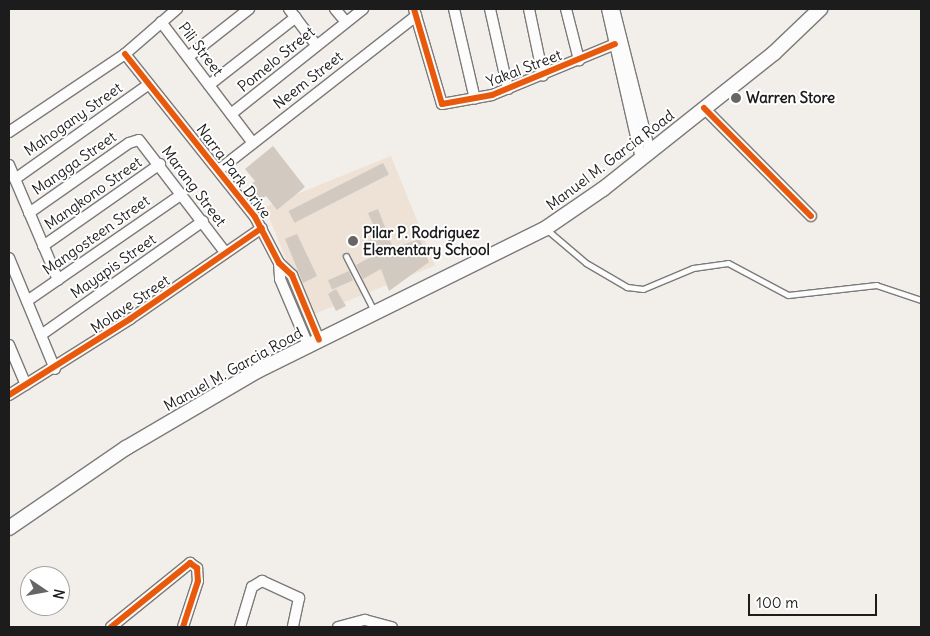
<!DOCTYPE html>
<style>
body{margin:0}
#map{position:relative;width:930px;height:636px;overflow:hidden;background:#f2eeea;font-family:Delius,sans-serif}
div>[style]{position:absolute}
.built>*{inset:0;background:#eee2d7;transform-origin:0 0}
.building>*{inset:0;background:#d2c9c0;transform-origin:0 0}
.roads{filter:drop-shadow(1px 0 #7c7a79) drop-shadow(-1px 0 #7c7a79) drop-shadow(0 1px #7c7a79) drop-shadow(0 -1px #7c7a79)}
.lane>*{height:5px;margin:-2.5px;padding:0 2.5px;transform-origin:2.5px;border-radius:2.5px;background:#fdfcfc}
.street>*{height:10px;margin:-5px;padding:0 5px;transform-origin:5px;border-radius:5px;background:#fdfcfc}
.secondary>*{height:14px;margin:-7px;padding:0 7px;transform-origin:7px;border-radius:7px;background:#fdfcfc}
.cycleway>*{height:6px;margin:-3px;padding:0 3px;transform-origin:3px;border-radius:3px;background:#e8590c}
.dots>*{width:14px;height:14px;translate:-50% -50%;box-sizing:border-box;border:2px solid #fff;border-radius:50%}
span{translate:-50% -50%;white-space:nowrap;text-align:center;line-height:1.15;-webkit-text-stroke:4px #fff;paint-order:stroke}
.street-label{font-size:15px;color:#1c1c1c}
.poi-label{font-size:15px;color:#1c1c1c;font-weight:700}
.left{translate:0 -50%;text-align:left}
.frame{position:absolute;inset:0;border:10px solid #1c1c1c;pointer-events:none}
.north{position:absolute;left:20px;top:566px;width:50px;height:50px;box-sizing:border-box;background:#fff;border:1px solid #a4a4a4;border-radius:50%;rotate:102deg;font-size:14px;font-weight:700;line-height:20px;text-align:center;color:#1c1c1c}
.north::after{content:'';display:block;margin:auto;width:18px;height:22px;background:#676664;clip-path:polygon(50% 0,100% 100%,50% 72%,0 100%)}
.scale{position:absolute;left:748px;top:594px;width:129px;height:22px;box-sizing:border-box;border:2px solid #1c1c1c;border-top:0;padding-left:6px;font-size:15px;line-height:18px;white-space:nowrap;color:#1c1c1c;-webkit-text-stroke:4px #fff;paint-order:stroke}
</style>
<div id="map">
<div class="built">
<i style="left:391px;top:156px;width:118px;height:136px;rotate:68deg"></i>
</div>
<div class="building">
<i style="clip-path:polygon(273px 146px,305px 187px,277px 210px,266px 196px,259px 201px,248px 186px,255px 181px,245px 169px)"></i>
<i style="left:383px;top:163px;width:13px;height:106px;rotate:63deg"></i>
<i style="clip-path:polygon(378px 209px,393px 248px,420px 239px,429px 262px,389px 291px,381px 269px,363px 279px,356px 265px,373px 256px,367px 241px,378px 236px,368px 213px)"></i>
<i style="clip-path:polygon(297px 234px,317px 276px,303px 283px,285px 239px)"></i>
<i style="left:349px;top:271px;width:10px;height:23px;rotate:66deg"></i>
<i style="clip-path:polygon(336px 289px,346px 306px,336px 311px,328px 294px)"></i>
</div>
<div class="roads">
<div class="lane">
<i style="left:546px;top:229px;width:52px;rotate:40.4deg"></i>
<i style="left:586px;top:263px;width:48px;rotate:30.3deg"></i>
<i style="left:627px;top:287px;width:16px;rotate:7deg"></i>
<i style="left:643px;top:289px;width:54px;rotate:-22.8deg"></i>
<i style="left:693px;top:268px;width:35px;rotate:-8deg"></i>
<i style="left:728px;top:263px;width:68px;rotate:28.1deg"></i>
<i style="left:788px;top:295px;width:89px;rotate:-6.5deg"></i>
<i style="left:876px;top:285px;width:47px;rotate:18.4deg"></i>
<i style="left:346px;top:256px;width:62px;rotate:63deg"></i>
</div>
<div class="street">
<i style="left:289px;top:9px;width:46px;rotate:52.9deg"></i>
<i style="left:335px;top:9px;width:17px;rotate:50deg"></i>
<i style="left:414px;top:9px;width:99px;rotate:73.6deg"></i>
<i style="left:442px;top:104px;width:51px;rotate:-10.2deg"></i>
<i style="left:492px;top:95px;width:133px;rotate:-22.5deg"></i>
<i style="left:454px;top:9px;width:92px;rotate:76.9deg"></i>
<i style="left:490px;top:9px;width:82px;rotate:77.3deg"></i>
<i style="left:529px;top:9px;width:68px;rotate:78.2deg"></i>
<i style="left:566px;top:9px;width:53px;rotate:75.7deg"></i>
<i style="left:607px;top:9px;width:154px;rotate:77.2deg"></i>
<i style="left:614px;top:9px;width:147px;rotate:75.9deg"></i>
<i style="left:161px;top:22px;width:152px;rotate:52.8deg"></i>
<i style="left:125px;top:54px;width:208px;rotate:51.4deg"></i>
<i style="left:255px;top:217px;width:52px;rotate:62.4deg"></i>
<i style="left:279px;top:263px;width:18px;rotate:43deg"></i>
<i style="left:292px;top:275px;width:70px;rotate:67.4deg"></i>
<i style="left:188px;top:57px;width:78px;rotate:-38.2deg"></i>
<i style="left:209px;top:85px;width:110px;rotate:-38deg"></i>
<i style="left:704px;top:108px;width:152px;rotate:45.3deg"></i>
<i style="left:231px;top:114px;width:169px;rotate:-38.5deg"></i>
<i style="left:9px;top:132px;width:140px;rotate:-33.9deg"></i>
<i style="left:125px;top:54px;width:69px;rotate:-40.9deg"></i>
<i style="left:9px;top:165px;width:125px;rotate:66.9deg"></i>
<i style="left:220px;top:169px;width:249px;rotate:-38deg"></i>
<i style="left:15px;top:179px;width:164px;rotate:-35.3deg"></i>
<i style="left:29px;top:213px;width:122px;rotate:-35deg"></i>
<i style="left:129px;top:143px;width:10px;rotate:-17deg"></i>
<i style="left:139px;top:140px;width:141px;rotate:52.5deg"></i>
<i style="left:43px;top:246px;width:143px;rotate:-35deg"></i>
<i style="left:9px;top:258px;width:120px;rotate:67.5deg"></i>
<i style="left:279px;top:263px;width:16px;rotate:86deg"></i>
<i style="left:280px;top:279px;width:72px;rotate:67deg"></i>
<i style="left:27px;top:301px;width:188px;rotate:-34.6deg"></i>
<i style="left:41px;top:335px;width:198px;rotate:-35.1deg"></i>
<i style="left:9px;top:345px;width:43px;rotate:67deg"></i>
<i style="left:9px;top:395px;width:143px;rotate:-32.1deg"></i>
<i style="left:130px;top:319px;width:160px;rotate:-34.6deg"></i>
<i style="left:111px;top:627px;width:102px;rotate:-39deg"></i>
<i style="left:190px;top:563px;width:9px;rotate:36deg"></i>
<i style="left:197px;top:568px;width:13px;rotate:86deg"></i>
<i style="left:198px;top:581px;width:48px;rotate:108.1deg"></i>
<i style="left:240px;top:627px;width:42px;rotate:-73.3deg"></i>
<i style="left:252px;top:587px;width:12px;rotate:-31deg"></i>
<i style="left:262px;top:581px;width:41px;rotate:24.7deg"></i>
<i style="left:299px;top:598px;width:30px;rotate:102deg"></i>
<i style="left:338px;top:627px;width:28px;rotate:-15deg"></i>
<i style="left:365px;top:620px;width:28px;rotate:15deg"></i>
</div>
<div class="secondary">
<i style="left:9px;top:528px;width:142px;rotate:-34.4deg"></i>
<i style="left:126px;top:448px;width:152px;rotate:-30.4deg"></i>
<i style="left:257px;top:371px;width:322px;rotate:-26.3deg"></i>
<i style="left:546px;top:228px;width:69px;rotate:-34.4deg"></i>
<i style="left:603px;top:189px;width:218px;rotate:-38.5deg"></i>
<i style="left:774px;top:53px;width:64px;rotate:-43.7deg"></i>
</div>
</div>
<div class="cycleway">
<i style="left:414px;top:9px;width:99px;rotate:73.6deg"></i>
<i style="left:442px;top:104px;width:51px;rotate:-10.2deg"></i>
<i style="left:492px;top:95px;width:133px;rotate:-22.5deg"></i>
<i style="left:125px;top:54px;width:208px;rotate:51.4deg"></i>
<i style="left:255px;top:217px;width:52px;rotate:62.4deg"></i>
<i style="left:279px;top:263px;width:18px;rotate:43deg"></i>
<i style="left:292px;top:275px;width:70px;rotate:67.4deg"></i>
<i style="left:704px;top:108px;width:152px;rotate:45.3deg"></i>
<i style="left:9px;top:395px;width:143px;rotate:-32.1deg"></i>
<i style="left:130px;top:319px;width:160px;rotate:-34.6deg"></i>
<i style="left:111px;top:627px;width:102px;rotate:-39deg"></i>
<i style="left:190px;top:563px;width:9px;rotate:36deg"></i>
<i style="left:197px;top:568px;width:13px;rotate:86deg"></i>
<i style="left:198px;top:581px;width:48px;rotate:108.1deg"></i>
</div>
<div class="dots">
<i style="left:736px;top:98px;background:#676664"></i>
<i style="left:353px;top:241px;background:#676664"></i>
</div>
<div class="street-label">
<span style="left:201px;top:49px;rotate:53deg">Pili Street</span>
<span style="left:276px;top:59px;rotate:-39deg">Pomelo Street</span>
<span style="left:524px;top:68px;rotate:-21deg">Yakal Street</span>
<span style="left:308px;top:80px;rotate:-38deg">Neem Street</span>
<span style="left:73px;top:119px;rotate:-35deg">Mahogany Street</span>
<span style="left:610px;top:160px;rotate:-37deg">Manuel M. Garcia Road</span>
<span style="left:74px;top:163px;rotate:-35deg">Mangga Street</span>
<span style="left:234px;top:171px;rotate:53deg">Narra Park Drive</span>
<span style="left:194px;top:186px;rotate:53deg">Marang Street</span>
<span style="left:93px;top:193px;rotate:-35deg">Mangkono Street</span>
<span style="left:96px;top:235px;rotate:-35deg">Mangosteen Street</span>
<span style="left:113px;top:266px;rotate:-35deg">Mayapis Street</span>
<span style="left:130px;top:304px;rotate:-34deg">Molave Street</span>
<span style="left:233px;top:369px;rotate:-29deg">Manuel M. Garcia Road</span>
</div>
<div class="poi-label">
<span class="left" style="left:746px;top:98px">Warren Store</span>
<span class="left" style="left:363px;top:241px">Pilar P. Rodriguez<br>Elementary School</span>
</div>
<div class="frame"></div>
<div class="north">N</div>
<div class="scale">100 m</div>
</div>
